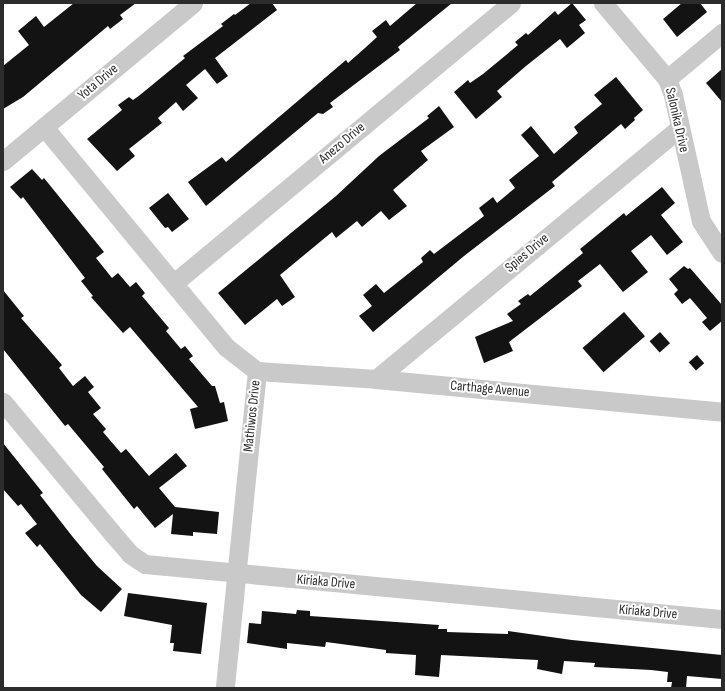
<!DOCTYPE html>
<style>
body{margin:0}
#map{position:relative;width:725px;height:691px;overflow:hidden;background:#fff;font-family:"Sofia Sans Condensed",sans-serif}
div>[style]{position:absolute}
.building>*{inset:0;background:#131313;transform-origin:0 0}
.minor>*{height:19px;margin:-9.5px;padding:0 9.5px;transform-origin:9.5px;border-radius:9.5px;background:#c9c9c9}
span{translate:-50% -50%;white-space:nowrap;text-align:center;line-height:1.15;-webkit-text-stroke:4px #fff;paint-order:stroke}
.street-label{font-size:14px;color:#2c2c2c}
.frame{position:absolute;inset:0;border:4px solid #2c2c2c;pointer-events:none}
</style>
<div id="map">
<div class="building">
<i style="clip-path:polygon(74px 3px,136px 3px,120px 15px,123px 19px,110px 29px,108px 26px,23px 97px,3px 109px,3px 66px,29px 45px,18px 31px,36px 16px,44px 27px)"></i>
<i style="clip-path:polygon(251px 3px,272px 3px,277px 10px,215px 58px,228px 76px,217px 84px,205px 69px,186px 85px,198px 98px,183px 111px,176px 102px,158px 118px,162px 123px,129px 149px,135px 156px,117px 171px,87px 139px,122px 110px,118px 105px,129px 97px,133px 100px,140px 95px,185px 58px,183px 56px,223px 26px,221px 24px,234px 14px,235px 15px)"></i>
<i style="clip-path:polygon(417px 3px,452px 3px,398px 47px,400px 50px,330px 103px,333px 107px,323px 114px,318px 113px,206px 206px,188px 182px,222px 157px,226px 162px,346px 60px,348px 63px,365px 48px,377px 37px,372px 31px,386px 20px,390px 26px)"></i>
<i style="clip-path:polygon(572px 3px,586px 20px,579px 25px,585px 33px,567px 48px,560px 39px,526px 66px,497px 91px,502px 97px,476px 119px,454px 92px,468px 80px,470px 83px,483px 74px,518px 45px,515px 42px,526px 33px,528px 35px,555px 11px,558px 15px)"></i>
<i style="clip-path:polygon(682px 3px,700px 3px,707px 12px,677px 37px,663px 19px)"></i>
<i style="clip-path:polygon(722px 69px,722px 102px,706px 83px)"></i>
<i style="clip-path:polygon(616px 77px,643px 110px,634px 118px,635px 120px,625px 129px,621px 124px,552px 182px,555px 186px,464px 256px,373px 332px,359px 316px,372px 306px,363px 295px,376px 284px,384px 293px,423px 262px,421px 258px,430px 250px,434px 254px,484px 216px,479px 208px,493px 197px,497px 203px,515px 188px,509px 180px,539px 156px,521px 135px,531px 126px,554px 154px,578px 133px,574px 127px,602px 104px,594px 95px)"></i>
<i style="clip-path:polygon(439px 106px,454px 127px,421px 151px,428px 160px,393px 190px,407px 206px,389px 220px,381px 211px,362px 227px,357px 221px,336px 238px,332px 232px,280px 275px,295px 297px,282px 306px,277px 299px,245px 325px,218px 293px,336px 196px,379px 156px,429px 118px,427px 116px)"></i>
<i style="clip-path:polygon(32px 169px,42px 180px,44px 178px,104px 252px,96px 258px,112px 278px,118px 273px,130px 287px,136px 282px,145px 293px,142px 296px,169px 328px,166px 331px,181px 349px,185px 346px,193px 356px,189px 359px,212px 386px,215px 386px,220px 403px,224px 402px,228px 421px,195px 429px,190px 409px,198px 407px,130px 327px,123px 333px,91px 297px,93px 296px,81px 281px,85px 278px,23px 197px,21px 199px,10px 187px)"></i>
<i style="clip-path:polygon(662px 187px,675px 203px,661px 215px,683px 242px,667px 255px,651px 235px,631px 251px,648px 272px,623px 292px,600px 264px,578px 281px,582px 286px,509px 342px,513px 351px,484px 363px,475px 337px,513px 321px,507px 314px,521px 304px,518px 301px,528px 294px,530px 296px,583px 253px,580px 249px,624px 213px,626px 216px)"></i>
<i style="clip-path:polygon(168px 193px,189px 219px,172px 232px,168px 227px,165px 228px,149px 208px)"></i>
<i style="clip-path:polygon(684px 266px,688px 269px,690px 268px,722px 305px,722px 321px,710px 331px,702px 322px,707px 318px,690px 298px,682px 304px,674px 294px,678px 290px,669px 279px)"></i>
<i style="clip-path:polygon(3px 290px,24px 316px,21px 318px,62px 365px,59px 368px,73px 386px,85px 376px,94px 387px,88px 392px,101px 408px,93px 414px,106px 429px,103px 432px,121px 453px,126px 449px,149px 476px,176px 453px,187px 466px,159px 488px,175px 507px,219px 512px,217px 534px,193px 532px,193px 536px,171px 534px,173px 514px,155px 528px,137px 506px,134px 509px,102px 469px,104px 467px,68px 424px,65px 426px,3px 349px)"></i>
<i style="left:624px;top:312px;width:32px;height:55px;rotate:49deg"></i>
<i style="left:660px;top:332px;width:15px;height:14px;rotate:48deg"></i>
<i style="left:697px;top:355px;width:11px;height:11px;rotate:49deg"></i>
<i style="clip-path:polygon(3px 443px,43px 493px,40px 495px,72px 536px,97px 566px,122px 589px,101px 612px,81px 595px,40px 544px,37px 547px,25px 533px,37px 524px,21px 504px,18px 506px,3px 489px)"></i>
<i style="clip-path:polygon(128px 593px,207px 603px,201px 654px,173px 651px,174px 643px,170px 643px,172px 625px,124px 616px)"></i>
<i style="clip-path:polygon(297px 610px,310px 611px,310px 616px,439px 625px,438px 629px,447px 629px,447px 632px,508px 634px,508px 631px,572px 640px,722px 655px,722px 679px,687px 676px,686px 688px,671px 688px,672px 682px,667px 682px,668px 672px,651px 670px,594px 667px,595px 663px,564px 661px,562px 674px,537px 669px,538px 660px,441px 655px,439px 677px,415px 675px,416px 655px,386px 653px,386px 650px,326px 642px,325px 647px,287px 643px,287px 649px,247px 643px,249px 623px,261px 624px,262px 611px,296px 614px)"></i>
</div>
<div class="minor">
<i style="left:603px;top:3px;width:99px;rotate:49.9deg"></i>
<i style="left:667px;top:79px;width:17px;rotate:69deg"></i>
<i style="left:673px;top:95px;width:129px;rotate:77.5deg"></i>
<i style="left:701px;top:221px;width:38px;rotate:57deg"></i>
<i style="left:667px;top:79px;width:72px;rotate:-39.9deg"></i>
<i style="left:44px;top:127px;width:286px;rotate:50.4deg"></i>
<i style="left:226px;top:347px;width:39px;rotate:38deg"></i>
<i style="left:257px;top:371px;width:319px;rotate:95.8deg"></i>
<i style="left:3px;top:161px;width:247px;rotate:-39.7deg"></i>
<i style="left:174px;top:283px;width:438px;rotate:-39.7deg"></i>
<i style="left:257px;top:371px;width:119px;rotate:3.8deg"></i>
<i style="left:376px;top:379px;width:348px;rotate:5.4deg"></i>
<i style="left:376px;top:379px;width:393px;rotate:-39.6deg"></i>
<i style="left:3px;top:402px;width:170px;rotate:50.2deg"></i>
<i style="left:112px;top:533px;width:28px;rotate:49deg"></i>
<i style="left:130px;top:554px;width:18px;rotate:34deg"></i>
<i style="left:145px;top:564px;width:580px;rotate:5.45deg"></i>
</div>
<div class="street-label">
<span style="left:98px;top:82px;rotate:-40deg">Yota Drive</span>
<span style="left:677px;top:120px;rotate:77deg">Salonika Drive</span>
<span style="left:342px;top:143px;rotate:-40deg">Anezo Drive</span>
<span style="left:527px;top:253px;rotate:-40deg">Spies Drive</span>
<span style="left:490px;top:389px;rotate:5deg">Carthage Avenue</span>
<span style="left:252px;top:416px;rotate:-84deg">Mathiwos Drive</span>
<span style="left:326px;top:582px;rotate:5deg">Kiriaka Drive</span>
<span style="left:648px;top:612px;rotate:5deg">Kiriaka Drive</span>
</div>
<div class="frame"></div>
</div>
